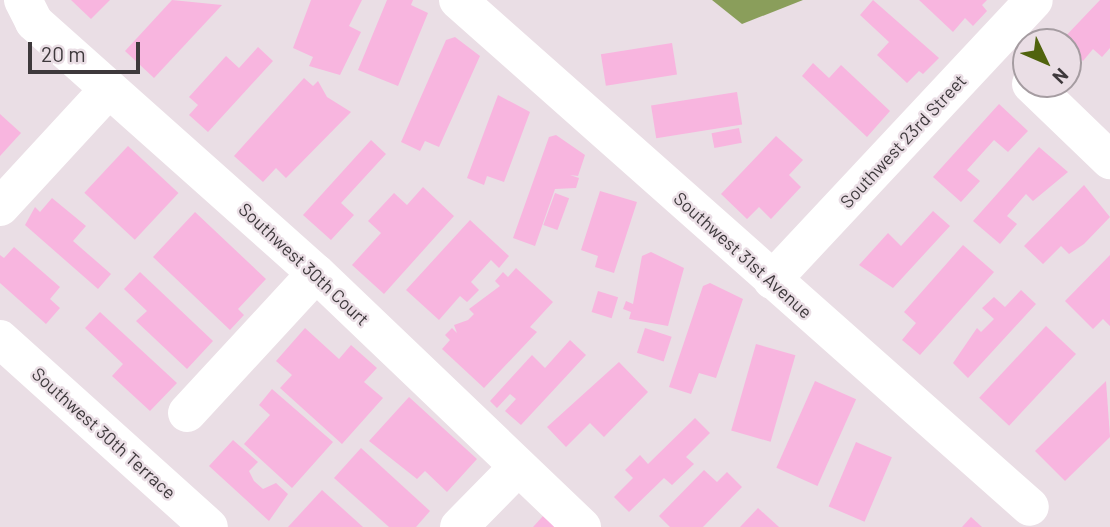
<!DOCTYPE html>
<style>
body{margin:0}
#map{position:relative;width:1110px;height:527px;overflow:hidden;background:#eadee5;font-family:Barlow,sans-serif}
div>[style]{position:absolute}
.water>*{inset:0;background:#8a9e5b}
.building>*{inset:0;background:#f8b5df;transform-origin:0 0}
.minor>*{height:38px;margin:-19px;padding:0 19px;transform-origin:19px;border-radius:19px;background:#fff}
span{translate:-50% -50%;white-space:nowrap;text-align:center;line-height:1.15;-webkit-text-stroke:5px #eadee5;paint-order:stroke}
.street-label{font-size:18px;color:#3e393c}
.north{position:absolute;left:1012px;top:28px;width:70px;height:70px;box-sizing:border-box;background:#eadee5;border:2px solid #a59ca1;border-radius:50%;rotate:134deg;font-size:19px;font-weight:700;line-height:28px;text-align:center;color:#3e393c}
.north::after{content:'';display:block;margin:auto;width:24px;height:32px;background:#50630d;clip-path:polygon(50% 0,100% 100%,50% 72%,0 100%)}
.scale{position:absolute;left:28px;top:42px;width:112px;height:32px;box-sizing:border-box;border:4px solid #3e393c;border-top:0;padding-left:9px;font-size:21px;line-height:24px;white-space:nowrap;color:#3e393c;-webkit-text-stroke:5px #eadee5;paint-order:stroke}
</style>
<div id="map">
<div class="water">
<i style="clip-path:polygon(712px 0,803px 0,742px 24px)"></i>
</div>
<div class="building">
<i style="clip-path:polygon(71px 0,110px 0,91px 19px)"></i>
<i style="clip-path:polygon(172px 0,222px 5px,154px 78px,125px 51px)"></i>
<i style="clip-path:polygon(311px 0,362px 0,349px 26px,361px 32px,340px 75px,309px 66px,313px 57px,293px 48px)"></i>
<i style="clip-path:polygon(387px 0,413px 0,411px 5px,428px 13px,398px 86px,358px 70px)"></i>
<i style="clip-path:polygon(873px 0,939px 58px,923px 74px,919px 71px,907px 83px,877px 55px,889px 42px,860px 15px)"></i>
<i style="clip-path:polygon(919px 0,987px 0,982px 5px,987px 11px,973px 26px,965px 18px,953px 32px)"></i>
<i style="clip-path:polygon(1100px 0,1110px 0,1110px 48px,1102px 57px,1093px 49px,1083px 61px,1061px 41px)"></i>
<i style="clip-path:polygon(455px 37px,480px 56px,439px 147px,425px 141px,420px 151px,401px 142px,446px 40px)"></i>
<i style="left:672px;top:43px;width:32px;height:72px;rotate:81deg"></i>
<i style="clip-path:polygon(258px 47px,273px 61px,208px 132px,189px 115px,198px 105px,189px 97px,226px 56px,239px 68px)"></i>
<i style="clip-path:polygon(813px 63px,829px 78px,841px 65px,890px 111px,867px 137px,802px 76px)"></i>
<i style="clip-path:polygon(304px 78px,313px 86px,318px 81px,327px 97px,351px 112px,286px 178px,276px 168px,263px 182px,234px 156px)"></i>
<i style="left:737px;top:92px;width:33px;height:87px;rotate:81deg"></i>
<i style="clip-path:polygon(498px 95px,530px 112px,504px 182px,487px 176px,484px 185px,467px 178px)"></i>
<i style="clip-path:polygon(999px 104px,1028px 131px,1008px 152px,994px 140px,967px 170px,980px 181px,961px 202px,933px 177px)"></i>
<i style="clip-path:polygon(0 114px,21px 133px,0 156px)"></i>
<i style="left:739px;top:128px;width:15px;height:28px;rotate:79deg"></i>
<i style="clip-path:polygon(556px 135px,585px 155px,578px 176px,570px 175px,579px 178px,576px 188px,555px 189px,535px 246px,513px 238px,549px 137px)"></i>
<i style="clip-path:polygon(776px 136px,803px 160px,789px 175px,801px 187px,771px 219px,759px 207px,747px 219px,721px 194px)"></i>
<i style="clip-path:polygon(371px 140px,386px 154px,341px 203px,354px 215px,331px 240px,303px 215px)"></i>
<i style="left:128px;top:146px;width:69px;height:64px;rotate:43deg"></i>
<i style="clip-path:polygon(1039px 147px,1068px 172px,1033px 201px,1026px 194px,1007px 216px,1017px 224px,1000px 244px,973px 221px)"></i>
<i style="clip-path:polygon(1084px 185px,1110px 217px,1084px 244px,1069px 254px,1061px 246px,1043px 264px,1024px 246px)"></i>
<i style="clip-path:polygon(423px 187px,454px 216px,384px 294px,352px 265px,381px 233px,368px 221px,394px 193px,407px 205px)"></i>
<i style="clip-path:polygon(600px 191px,637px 202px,614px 273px,595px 267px,598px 256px,581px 250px)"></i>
<i style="left:555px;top:193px;width:15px;height:34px;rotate:20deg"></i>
<i style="clip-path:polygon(52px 198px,86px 226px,73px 241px,111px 274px,98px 289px,25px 225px,35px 207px,40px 212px)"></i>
<i style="clip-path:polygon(933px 211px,950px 226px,893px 288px,859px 265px,888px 233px,901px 246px)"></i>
<i style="clip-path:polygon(195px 212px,266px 279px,238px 309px,244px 315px,230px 330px,153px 257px)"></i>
<i style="clip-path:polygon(470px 220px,509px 256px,499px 268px,491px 260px,471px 282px,479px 290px,467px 302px,460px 296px,439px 320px,406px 290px)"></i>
<i style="clip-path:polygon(963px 245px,994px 272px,920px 355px,902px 340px,916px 323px,904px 312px)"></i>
<i style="clip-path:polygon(14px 247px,60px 287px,50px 299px,60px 308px,46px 324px,0 283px,0 255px,4px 258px)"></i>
<i style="clip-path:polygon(651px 252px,684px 268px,668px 326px,629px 319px,631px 312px,623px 309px,626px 301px,633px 304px,642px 256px)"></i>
<i style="clip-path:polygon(1110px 255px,1110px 326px,1103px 319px,1093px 329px,1065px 301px)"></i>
<i style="clip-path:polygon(516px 268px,553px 302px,530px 327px,537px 332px,484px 388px,442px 349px,450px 340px,445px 335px,452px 328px,457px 333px,454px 325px,468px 320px,474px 314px,469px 309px,500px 286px,495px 281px,503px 272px,508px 277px)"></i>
<i style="clip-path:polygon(140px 272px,213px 341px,187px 369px,136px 321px,147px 311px,124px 289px)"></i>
<i style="clip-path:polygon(710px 283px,743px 299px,716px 378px,699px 373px,691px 394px,669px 387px,703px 286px)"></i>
<i style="clip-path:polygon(1021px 290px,1036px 304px,968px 378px,953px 363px,977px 328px,981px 332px,994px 319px,982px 308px,994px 297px,1005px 307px)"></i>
<i style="left:598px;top:291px;width:21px;height:22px;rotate:17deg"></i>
<i style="clip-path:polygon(100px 312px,177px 383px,150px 411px,112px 376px,123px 364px,85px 328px)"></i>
<i style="left:1046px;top:326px;width:41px;height:98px;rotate:43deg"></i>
<i style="clip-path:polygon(305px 328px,339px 359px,351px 345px,377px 368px,364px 382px,383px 398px,342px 444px,280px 388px,292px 375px,276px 361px)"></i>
<i style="left:645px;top:328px;width:28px;height:26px;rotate:18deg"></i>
<i style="clip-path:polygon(570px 340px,586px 355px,521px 425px,505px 411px,516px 399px,510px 394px,497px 408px,490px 401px,532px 355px,545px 368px)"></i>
<i style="left:756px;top:344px;width:41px;height:90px;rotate:16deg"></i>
<i style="clip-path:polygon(619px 362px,648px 392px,604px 437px,590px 423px,566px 447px,547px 427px)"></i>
<i style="left:815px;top:381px;width:45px;height:95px;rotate:24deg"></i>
<i style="clip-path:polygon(1106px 381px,1110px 437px,1065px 481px,1035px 451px)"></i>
<i style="clip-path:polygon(272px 389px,333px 442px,292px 488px,244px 444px,270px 415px,259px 405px)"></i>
<i style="clip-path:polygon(409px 397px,477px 459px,447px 492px,425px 471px,417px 479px,369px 441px)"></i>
<i style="clip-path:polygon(695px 418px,710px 433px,686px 457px,694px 464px,672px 485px,664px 478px,629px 512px,614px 497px,633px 478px,625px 470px,640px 455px,648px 464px)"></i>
<i style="clip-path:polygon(233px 440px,258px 462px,249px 471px,254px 481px,263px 489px,276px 483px,288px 494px,269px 521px,209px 466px)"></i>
<i style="left:856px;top:442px;width:39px;height:70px;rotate:23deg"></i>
<i style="clip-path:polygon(361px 448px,430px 511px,416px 527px,389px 527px,334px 478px)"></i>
<i style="clip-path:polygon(704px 470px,717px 482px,727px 472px,742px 487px,703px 527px,670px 527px,659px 516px)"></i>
<i style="clip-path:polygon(322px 490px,363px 527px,288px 527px)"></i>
<i style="clip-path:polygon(758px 508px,779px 527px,740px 527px)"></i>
<i style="clip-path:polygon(543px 516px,556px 527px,533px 527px)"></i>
<i style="clip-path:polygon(971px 517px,982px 527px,962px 527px)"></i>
</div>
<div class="minor">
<i style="left:23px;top:0;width:25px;rotate:63deg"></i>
<i style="left:34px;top:22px;width:378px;rotate:41.7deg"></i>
<i style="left:316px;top:273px;width:368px;rotate:43.7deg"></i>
<i style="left:458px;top:0;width:764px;rotate:41.55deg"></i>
<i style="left:1031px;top:84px;width:110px;rotate:43.9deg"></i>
<i style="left:0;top:207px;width:159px;rotate:-47.3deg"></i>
<i style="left:772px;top:280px;width:383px;rotate:-46.9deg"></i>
<i style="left:0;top:339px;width:281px;rotate:42deg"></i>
<i style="left:187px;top:413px;width:190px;rotate:-47.3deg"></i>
<i style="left:459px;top:527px;width:83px;rotate:-45.5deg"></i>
</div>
<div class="street-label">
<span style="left:903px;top:141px;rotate:-47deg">Southwest 23rd Street</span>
<span style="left:743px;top:255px;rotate:42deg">Southwest 31st Avenue</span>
<span style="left:304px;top:264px;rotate:43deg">Southwest 30th Court</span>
<span style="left:104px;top:433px;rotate:42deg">Southwest 30th Terrace</span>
</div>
<div class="north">N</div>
<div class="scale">20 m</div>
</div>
